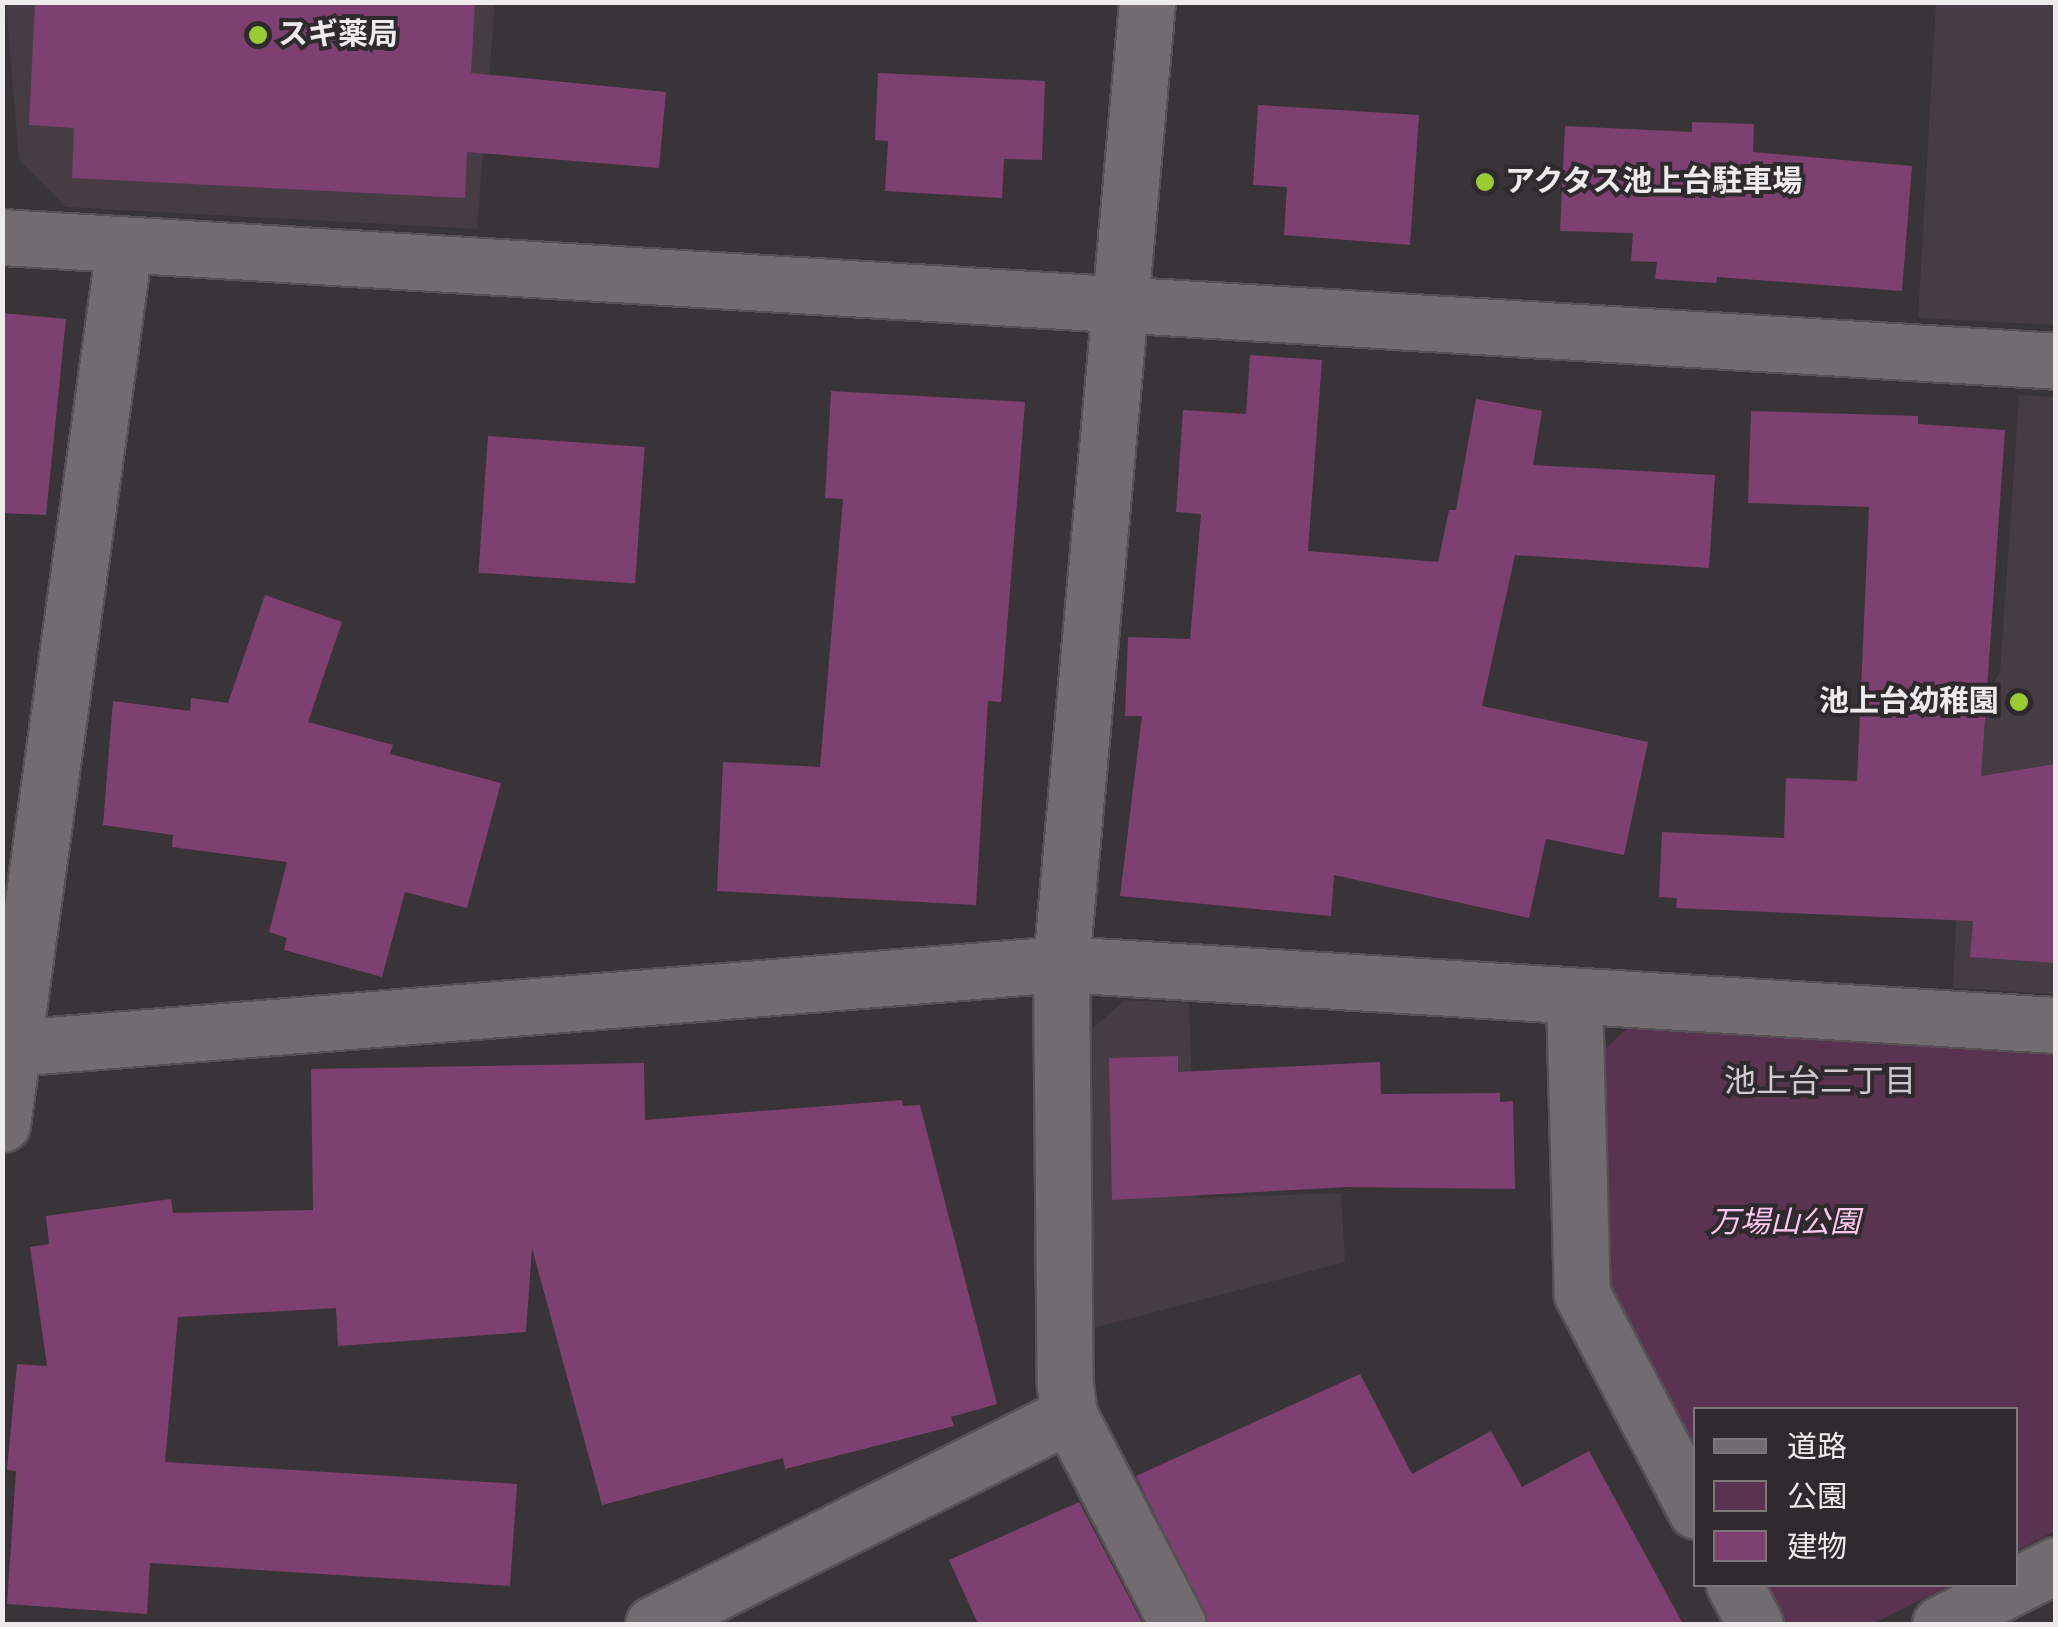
<!DOCTYPE html>
<meta charset="utf-8">
<style>
body{margin:0}
#map{position:relative;width:2058px;height:1627px;overflow:hidden;background:#393437;font-family:Spectral,"Noto Sans JP",serif}
div>[style]{position:absolute}
.built>*{inset:0;background:#463c43}
.green>*{inset:0;background:#5a3351}
.building>*{inset:0;background:#7e4071;transform-origin:0 0}
.roads{filter:drop-shadow(2px 0 #565155) drop-shadow(-2px 0 #565155) drop-shadow(0 2px #565155) drop-shadow(0 -2px #565155)}
.minor>*{height:55px;margin:-27.5px;padding:0 27.5px;transform-origin:27.5px;border-radius:27.5px;background:#726c70}
.dots>*{width:28px;height:28px;translate:-50% -50%;box-sizing:border-box;border:5px solid #2e2a2d;border-radius:50%}
span{translate:-50% -50%;white-space:nowrap;text-align:center;line-height:1.15;-webkit-text-stroke:8px #2e2a2d;paint-order:stroke}
.poi-label{font-size:30px;color:#eeebed;font-weight:700}
.left{translate:0 -50%;text-align:left}
.right{translate:-100% -50%;text-align:right}
.park-label{font-size:30px;color:#ffc7f0;font-style:italic}
.neighbourhood-label{font-size:32px;color:#d0cacf}
.frame{position:absolute;inset:0;border:5px solid #eeebed;pointer-events:none}
.legend{position:absolute;left:1693px;top:1407px;width:325px;height:180px;box-sizing:border-box;background:#2e2a2d;border:2px solid #7b777a;margin:0;padding:12px 18px;list-style:none;font-size:30px;color:#eeebed}
.legend li{display:flex;align-items:center;gap:20px;height:50px}
.legend b{width:50px;border:2px solid #7b777a}
</style>
<div id="map">
<div class="built">
<i style="clip-path:polygon(6px 3px,495px 3px,477px 229px,66px 207px,19px 160px)"></i>
<i style="clip-path:polygon(1936px 3px,2055px 3px,2055px 325px,1918px 318px)"></i>
<i style="clip-path:polygon(2019px 395px,2055px 397px,2055px 994px,1953px 988px,1965px 731px,2000px 672px)"></i>
<i style="clip-path:polygon(1125px 1000px,1189px 1003px,1196px 1198px,1341px 1193px,1345px 1262px,1094px 1328px,1092px 1029px)"></i>
</div>
<div class="green">
<i style="clip-path:polygon(1628px 1028px,2055px 1054px,2055px 1531px,2016px 1551px,2016px 1410px,1696px 1410px,1695px 1477px,1602px 1295px,1594px 1059px)"></i>
<i style="clip-path:polygon(1751px 1585px,1951px 1585px,1872px 1624px,1772px 1624px)"></i>
</div>
<div class="building">
<i style="clip-path:polygon(35px 2px,475px 2px,471px 73px,666px 92px,659px 168px,467px 152px,465px 198px,72px 178px,74px 128px,29px 125px)"></i>
<i style="clip-path:polygon(878px 73px,1045px 81px,1042px 160px,1004px 159px,1002px 198px,885px 191px,888px 141px,875px 140px)"></i>
<i style="clip-path:polygon(1258px 105px,1419px 115px,1410px 245px,1284px 235px,1287px 187px,1253px 185px)"></i>
<i style="clip-path:polygon(1692px 122px,1754px 124px,1753px 152px,1912px 166px,1902px 291px,1717px 277px,1716px 283px,1655px 279px,1657px 262px,1631px 261px,1633px 233px,1560px 231px,1565px 126px,1692px 132px)"></i>
<i style="clip-path:polygon(2px 313px,66px 319px,46px 515px,2px 513px)"></i>
<i style="clip-path:polygon(1250px 355px,1322px 360px,1308px 551px,1438px 562px,1449px 510px,1456px 510px,1476px 399px,1542px 411px,1533px 465px,1715px 475px,1709px 568px,1515px 555px,1482px 706px,1648px 742px,1624px 855px,1546px 839px,1529px 918px,1334px 875px,1331px 916px,1120px 896px,1142px 716px,1125px 716px,1128px 637px,1190px 639px,1201px 514px,1176px 512px,1183px 410px,1246px 414px)"></i>
<i style="clip-path:polygon(831px 391px,1025px 402px,1001px 702px,988px 701px,976px 905px,717px 891px,723px 762px,820px 767px,843px 499px,825px 498px)"></i>
<i style="clip-path:polygon(1751px 411px,1918px 416px,1918px 424px,2005px 430px,1981px 776px,2056px 764px,2056px 963px,1970px 957px,1973px 921px,1676px 908px,1677px 898px,1659px 897px,1662px 832px,1784px 838px,1786px 778px,1857px 781px,1869px 507px,1748px 503px)"></i>
<i style="left:488px;top:436px;width:157px;height:137px;rotate:4deg"></i>
<i style="clip-path:polygon(265px 595px,342px 622px,308px 722px,393px 745px,390px 754px,501px 783px,467px 908px,405px 892px,382px 977px,284px 950px,287px 938px,269px 932px,287px 862px,172px 847px,173px 835px,103px 825px,113px 701px,190px 711px,191px 698px,228px 703px)"></i>
<i style="clip-path:polygon(1178px 1056px,1178px 1072px,1380px 1062px,1381px 1094px,1500px 1093px,1500px 1102px,1513px 1101px,1515px 1189px,1347px 1187px,1112px 1200px,1109px 1058px)"></i>
<i style="clip-path:polygon(644px 1063px,645px 1120px,902px 1100px,903px 1106px,920px 1105px,997px 1404px,951px 1417px,954px 1426px,785px 1469px,783px 1458px,602px 1505px,532px 1248px,526px 1332px,338px 1346px,336px 1308px,178px 1317px,165px 1462px,517px 1484px,510px 1586px,150px 1563px,147px 1614px,7px 1604px,16px 1471px,7px 1470px,17px 1364px,47px 1366px,30px 1247px,49px 1244px,46px 1216px,171px 1199px,173px 1213px,313px 1210px,311px 1069px)"></i>
<i style="clip-path:polygon(1360px 1374px,1412px 1474px,1491px 1431px,1522px 1487px,1589px 1451px,1683px 1624px,1209px 1624px,1136px 1476px)"></i>
<i style="clip-path:polygon(1079px 1502px,1143px 1624px,978px 1624px,949px 1560px)"></i>
</div>
<div class="roads">
<div class="minor">
<i style="left:1147px;top:2px;width:966px;rotate:95.11deg"></i>
<i style="left:1061px;top:964px;width:421px;rotate:89.5deg"></i>
<i style="left:1065px;top:1385px;width:30px;rotate:82deg"></i>
<i style="left:1069px;top:1415px;width:236px;rotate:62.5deg"></i>
<i style="left:2px;top:237px;width:2058px;rotate:3.45deg"></i>
<i style="left:1574px;top:996px;width:298px;rotate:88.5deg"></i>
<i style="left:1582px;top:1294px;width:245px;rotate:62.3deg"></i>
<i style="left:12px;top:1048px;width:1052px;rotate:-4.58deg"></i>
<i style="left:1061px;top:964px;width:997px;rotate:3.51deg"></i>
<i style="left:2px;top:1124px;width:885px;rotate:-82.08deg"></i>
<i style="left:1734px;top:1584px;width:45px;rotate:62.3deg"></i>
<i style="left:653px;top:1624px;width:466px;rotate:-26.7deg"></i>
<i style="left:1940px;top:1624px;width:130px;rotate:-27deg"></i>
</div>
</div>
<div class="dots">
<i style="left:258px;top:35px;background:#9bcb33"></i>
<i style="left:1485px;top:182px;background:#9bcb33"></i>
<i style="left:2019px;top:702px;background:#9bcb33"></i>
</div>
<div class="poi-label">
<span class="left" style="left:278px;top:35px">スギ薬局</span>
<span class="left" style="left:1505px;top:182px">アクタス池上台駐車場</span>
<span class="right" style="left:1999px;top:702px">池上台幼稚園</span>
</div>
<div class="park-label">
<span style="left:1785px;top:1223px">万場山公園</span>
</div>
<div class="neighbourhood-label">
<span style="left:1820px;top:1083px">池上台二丁目</span>
</div>
<div class="frame"></div>
<ul class="legend">
<li><b style="height:12px;background:#726c70"></b>道路</li>
<li><b style="height:28px;background:#5a3351"></b>公園</li>
<li><b style="height:28px;background:#7e4071"></b>建物</li>
</ul>
</div>
